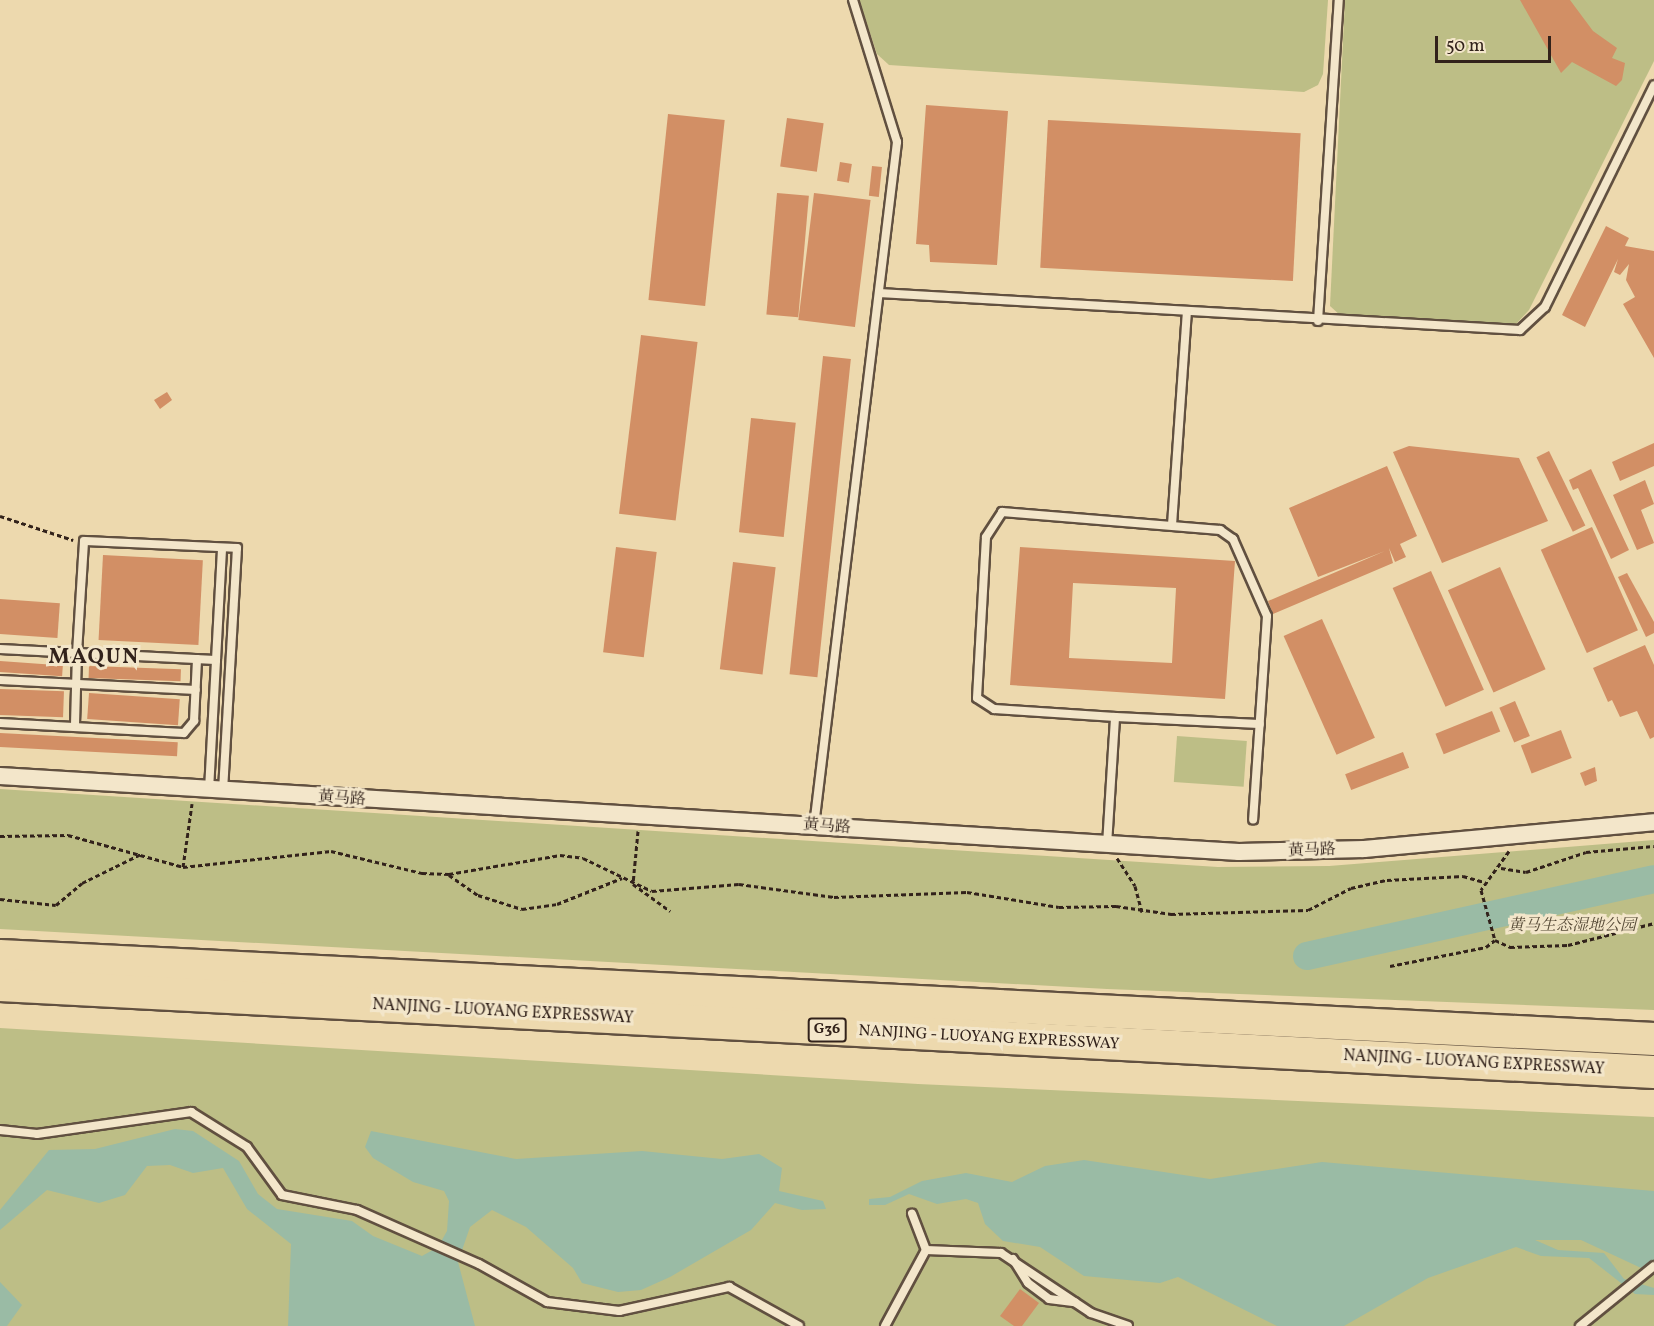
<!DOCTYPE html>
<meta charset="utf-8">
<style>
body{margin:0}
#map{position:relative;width:1654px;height:1326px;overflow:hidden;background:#edd9ae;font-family:Vollkorn,"Noto Serif SC",serif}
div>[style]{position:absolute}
.green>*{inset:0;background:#bdbe86;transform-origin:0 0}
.water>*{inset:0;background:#9abba5}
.river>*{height:28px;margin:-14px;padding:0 14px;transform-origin:14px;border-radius:14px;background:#9abba5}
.building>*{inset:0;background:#d28f65;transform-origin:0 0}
.path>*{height:3px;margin-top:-1.5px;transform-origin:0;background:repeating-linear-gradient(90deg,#32221b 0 4.5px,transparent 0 7.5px)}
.roads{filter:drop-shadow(2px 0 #615040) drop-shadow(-2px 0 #615040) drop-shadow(0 2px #615040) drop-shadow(0 -2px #615040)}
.service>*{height:8px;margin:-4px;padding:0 4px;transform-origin:4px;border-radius:4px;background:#f3e6ca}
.minor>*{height:16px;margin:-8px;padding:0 8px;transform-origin:8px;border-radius:8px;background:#f3e6ca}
.motorway>*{height:32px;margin:-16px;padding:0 16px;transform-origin:16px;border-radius:16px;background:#edd9ae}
span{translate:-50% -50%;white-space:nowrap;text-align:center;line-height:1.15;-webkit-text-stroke:6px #f3e6ca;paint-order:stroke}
.shield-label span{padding:2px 4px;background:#f3e6ca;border:2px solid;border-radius:4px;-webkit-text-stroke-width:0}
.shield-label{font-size:15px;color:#32221b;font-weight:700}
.street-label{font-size:16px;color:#32221b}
.park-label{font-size:16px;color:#554936;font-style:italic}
.district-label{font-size:22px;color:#32221b;font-weight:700;letter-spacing:1.5px}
.scale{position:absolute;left:1435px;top:36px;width:116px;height:27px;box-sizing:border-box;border:3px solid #32221b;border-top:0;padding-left:8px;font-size:18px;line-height:21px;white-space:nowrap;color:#32221b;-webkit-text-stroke:4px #f3e6ca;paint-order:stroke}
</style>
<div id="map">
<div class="green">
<i style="clip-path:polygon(859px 0,1328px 0,1323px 74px,1318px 85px,1304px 92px,889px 65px,877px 54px)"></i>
<i style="clip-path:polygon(1345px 0,1654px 0,1654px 61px,1529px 310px,1516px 324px,1341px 316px,1330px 306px)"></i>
<i style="left:1177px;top:736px;width:70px;height:46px;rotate:4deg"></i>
<i style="clip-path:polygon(0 789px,1218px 867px,1329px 866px,1654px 840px,1654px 1010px,1107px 989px,0 929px)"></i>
<i style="clip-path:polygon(0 1028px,918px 1084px,1654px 1117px,1654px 1326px,0 1326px)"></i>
</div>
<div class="water">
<i style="clip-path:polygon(175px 1129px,193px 1131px,239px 1161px,258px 1194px,277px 1209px,352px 1221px,373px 1236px,422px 1256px,438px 1247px,447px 1231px,449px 1201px,444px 1191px,413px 1182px,373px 1158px,365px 1147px,371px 1131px,516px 1159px,642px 1151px,722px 1159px,759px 1154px,782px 1168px,779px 1191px,823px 1201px,826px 1209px,802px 1210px,775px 1203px,751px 1230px,670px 1277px,641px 1290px,618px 1292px,582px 1283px,573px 1268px,526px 1227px,492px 1210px,470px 1227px,458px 1262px,475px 1326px,288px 1326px,291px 1244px,247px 1209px,223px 1168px,193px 1173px,170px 1165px,147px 1166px,125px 1195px,99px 1203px,47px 1190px,0 1230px,0 1210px,49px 1150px,95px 1149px)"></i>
<i style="clip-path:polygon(1084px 1160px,1210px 1179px,1322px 1162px,1654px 1191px,1654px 1274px,1581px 1240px,1535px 1240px,1558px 1250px,1604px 1253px,1624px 1279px,1654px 1288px,1654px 1295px,1635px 1294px,1589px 1258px,1541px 1256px,1516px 1247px,1428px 1278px,1344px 1326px,1277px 1326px,1178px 1277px,1160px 1283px,1084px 1276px,1040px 1247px,1003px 1241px,985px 1224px,978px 1203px,966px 1199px,937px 1204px,909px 1194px,885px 1205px,869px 1205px,869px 1199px,890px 1197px,922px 1181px,966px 1173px,1012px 1182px,1045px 1166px)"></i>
<i style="clip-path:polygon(0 1282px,22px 1305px,7px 1326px,0 1326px)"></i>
</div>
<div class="river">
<i style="left:1307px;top:956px;width:355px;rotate:-12.5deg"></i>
</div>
<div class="building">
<i style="clip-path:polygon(1520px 0,1570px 0,1593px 31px,1617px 48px,1612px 58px,1625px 63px,1622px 80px,1616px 86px,1572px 62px,1561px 73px)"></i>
<i style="clip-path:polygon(926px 105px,1008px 111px,997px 265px,930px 262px,929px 245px,916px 244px)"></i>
<i style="left:668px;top:114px;width:57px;height:187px;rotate:6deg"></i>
<i style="left:787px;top:118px;width:37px;height:49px;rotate:8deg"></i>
<i style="left:1048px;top:120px;width:253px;height:148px;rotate:3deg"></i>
<i style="left:840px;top:162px;width:12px;height:19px;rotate:9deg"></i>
<i style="left:872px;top:166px;width:10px;height:30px;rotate:6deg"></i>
<i style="left:777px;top:193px;width:32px;height:122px;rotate:5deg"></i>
<i style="left:814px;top:193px;width:57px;height:128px;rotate:7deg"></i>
<i style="clip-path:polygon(1606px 226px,1629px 238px,1625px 246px,1654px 251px,1654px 358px,1623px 304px,1635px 297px,1626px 280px,1629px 264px,1620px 275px,1614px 272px,1618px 259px,1585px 327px,1562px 315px)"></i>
<i style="left:641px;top:335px;width:57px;height:180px;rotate:7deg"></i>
<i style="left:823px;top:356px;width:28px;height:320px;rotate:6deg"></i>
<i style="clip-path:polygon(167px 392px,172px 400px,160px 409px,154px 400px)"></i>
<i style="left:751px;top:418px;width:45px;height:115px;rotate:6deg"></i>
<i style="clip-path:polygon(1654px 443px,1654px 466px,1620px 481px,1612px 462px)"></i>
<i style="clip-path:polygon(1409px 446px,1519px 458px,1548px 521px,1442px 563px,1393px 452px)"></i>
<i style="left:1549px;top:451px;width:83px;height:14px;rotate:64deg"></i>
<i style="clip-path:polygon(1387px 466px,1417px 536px,1400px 544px,1406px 557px,1395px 562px,1389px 548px,1393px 563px,1273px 614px,1268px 601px,1385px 551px,1318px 577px,1289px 508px)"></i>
<i style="clip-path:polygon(1591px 469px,1629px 550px,1611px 559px,1578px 488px,1573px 490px,1569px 480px)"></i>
<i style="clip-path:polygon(1645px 480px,1654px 504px,1641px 510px,1654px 543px,1637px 550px,1613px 495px)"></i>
<i style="left:1592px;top:527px;width:113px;height:56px;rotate:66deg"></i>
<i style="left:616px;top:547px;width:41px;height:106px;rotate:7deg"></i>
<i style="clip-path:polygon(evenodd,1020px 547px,1235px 561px,1225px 699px,1010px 685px,1020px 547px,1073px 583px,1176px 588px,1172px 663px,1069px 658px,1073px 583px)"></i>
<i style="left:103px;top:555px;width:100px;height:85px;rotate:3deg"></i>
<i style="left:733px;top:562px;width:43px;height:108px;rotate:7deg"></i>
<i style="left:1500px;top:567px;width:112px;height:57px;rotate:66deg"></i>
<i style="left:1431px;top:571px;width:130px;height:42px;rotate:66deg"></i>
<i style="clip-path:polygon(1627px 573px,1654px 622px,1654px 633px,1646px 637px,1618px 577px)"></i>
<i style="left:0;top:599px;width:60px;height:35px;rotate:4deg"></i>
<i style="left:1322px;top:619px;width:130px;height:42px;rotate:66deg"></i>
<i style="clip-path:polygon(1645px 645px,1654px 665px,1654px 737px,1650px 739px,1637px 711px,1620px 717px,1612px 700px,1608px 702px,1593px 668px)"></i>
<i style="left:0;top:661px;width:63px;height:11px;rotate:4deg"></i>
<i style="left:89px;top:666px;width:92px;height:12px;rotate:2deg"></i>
<i style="left:0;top:689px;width:64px;height:26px;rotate:2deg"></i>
<i style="left:89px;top:693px;width:91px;height:26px;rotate:4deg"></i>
<i style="left:1515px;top:701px;width:38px;height:17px;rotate:67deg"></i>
<i style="left:1492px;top:711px;width:22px;height:61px;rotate:68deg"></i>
<i style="left:1561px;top:730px;width:30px;height:43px;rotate:69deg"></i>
<i style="left:0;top:733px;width:178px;height:14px;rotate:3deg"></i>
<i style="left:1403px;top:752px;width:17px;height:62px;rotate:69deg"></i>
<i style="clip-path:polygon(1595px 767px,1597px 781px,1585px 786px,1580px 773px)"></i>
<i style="clip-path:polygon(1020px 1289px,1039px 1303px,1022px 1326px,1014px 1326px,1000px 1316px)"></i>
</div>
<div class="path">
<i style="left:0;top:516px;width:77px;rotate:18.2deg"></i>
<i style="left:638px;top:831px;width:53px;rotate:95.4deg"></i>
<i style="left:633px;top:884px;width:46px;rotate:36.1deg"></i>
<i style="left:0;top:836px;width:68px;rotate:-0.8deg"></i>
<i style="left:68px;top:835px;width:119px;rotate:15.5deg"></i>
<i style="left:183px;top:867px;width:149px;rotate:-6.2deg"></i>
<i style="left:331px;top:851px;width:94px;rotate:13.6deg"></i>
<i style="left:422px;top:873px;width:27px;rotate:2deg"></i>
<i style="left:449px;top:874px;width:113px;rotate:-9.7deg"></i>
<i style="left:560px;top:855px;width:23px;rotate:7deg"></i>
<i style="left:583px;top:858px;width:76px;rotate:25.6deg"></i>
<i style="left:652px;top:891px;width:87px;rotate:-4.6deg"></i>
<i style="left:739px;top:884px;width:96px;rotate:7.8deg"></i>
<i style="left:834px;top:897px;width:133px;rotate:-2.2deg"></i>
<i style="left:967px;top:892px;width:93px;rotate:9.3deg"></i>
<i style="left:1059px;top:907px;width:57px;rotate:-1deg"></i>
<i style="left:1116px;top:906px;width:56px;rotate:8.3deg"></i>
<i style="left:1171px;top:914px;width:137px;rotate:-1.7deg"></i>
<i style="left:1308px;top:910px;width:48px;rotate:-27.1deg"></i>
<i style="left:1351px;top:888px;width:37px;rotate:-13deg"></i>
<i style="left:1387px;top:880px;width:76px;rotate:-3deg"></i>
<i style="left:1463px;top:876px;width:22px;rotate:16deg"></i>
<i style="left:1509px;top:851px;width:48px;rotate:125.7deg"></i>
<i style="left:1481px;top:890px;width:52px;rotate:74.4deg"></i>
<i style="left:1495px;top:940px;width:17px;rotate:25deg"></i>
<i style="left:1510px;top:947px;width:58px;rotate:-2deg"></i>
<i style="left:1568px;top:945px;width:89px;rotate:-14.3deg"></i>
<i style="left:1117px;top:858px;width:33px;rotate:57deg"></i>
<i style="left:1135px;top:886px;width:27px;rotate:75deg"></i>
<i style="left:183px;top:867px;width:64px;rotate:-81.9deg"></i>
<i style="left:1501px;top:868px;width:25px;rotate:9deg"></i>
<i style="left:1526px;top:872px;width:63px;rotate:-18.4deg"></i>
<i style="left:1586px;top:852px;width:68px;rotate:-5deg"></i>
<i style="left:449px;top:875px;width:35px;rotate:35deg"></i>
<i style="left:478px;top:895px;width:46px;rotate:17.7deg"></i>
<i style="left:522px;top:909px;width:35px;rotate:-8deg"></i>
<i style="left:557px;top:904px;width:70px;rotate:-21.8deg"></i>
<i style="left:0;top:899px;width:56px;rotate:6.1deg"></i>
<i style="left:56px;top:905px;width:34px;rotate:-40deg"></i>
<i style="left:82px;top:883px;width:66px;rotate:-26.2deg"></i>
<i style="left:1390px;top:966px;width:98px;rotate:-11.2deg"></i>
<i style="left:1486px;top:947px;width:11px;rotate:-38deg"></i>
</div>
<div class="roads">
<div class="service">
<i style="left:879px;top:293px;width:642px;rotate:3.3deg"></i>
<i style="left:1520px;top:330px;width:34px;rotate:-43deg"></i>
<i style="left:1545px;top:307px;width:247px;rotate:-63.8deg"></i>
<i style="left:1318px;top:321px;width:322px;rotate:-86.3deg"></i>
<i style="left:1172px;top:525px;width:213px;rotate:-86deg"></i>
<i style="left:0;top:649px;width:77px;rotate:3deg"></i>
<i style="left:77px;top:653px;width:73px;rotate:91.6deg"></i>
<i style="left:216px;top:660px;width:112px;rotate:-86.9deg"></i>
<i style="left:0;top:680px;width:196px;rotate:2.9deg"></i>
<i style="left:1115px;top:717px;width:121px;rotate:-176.2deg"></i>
<i style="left:994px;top:709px;width:20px;rotate:-147deg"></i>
<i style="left:977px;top:698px;width:161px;rotate:-86.8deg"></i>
<i style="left:986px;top:537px;width:30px;rotate:-57deg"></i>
<i style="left:1002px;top:512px;width:219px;rotate:4.7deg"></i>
<i style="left:1220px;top:530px;width:16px;rotate:35deg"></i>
<i style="left:1233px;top:539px;width:84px;rotate:66.2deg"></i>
<i style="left:1267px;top:616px;width:204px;rotate:93.9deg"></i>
<i style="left:0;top:723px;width:184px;rotate:3.1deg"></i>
<i style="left:184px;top:733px;width:16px;rotate:-50deg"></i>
<i style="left:194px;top:721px;width:62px;rotate:-87.2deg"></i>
<i style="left:209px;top:790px;width:130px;rotate:-86.9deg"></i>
<i style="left:216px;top:660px;width:139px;rotate:-177.1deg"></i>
<i style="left:77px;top:653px;width:112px;rotate:-86.4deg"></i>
<i style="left:84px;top:541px;width:153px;rotate:2.6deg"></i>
<i style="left:237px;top:548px;width:242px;rotate:93.3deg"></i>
<i style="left:814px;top:826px;width:689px;rotate:-83.08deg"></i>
<i style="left:897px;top:142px;width:149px;rotate:-107.2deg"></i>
<i style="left:1107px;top:845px;width:128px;rotate:-86.4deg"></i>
<i style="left:1115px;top:717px;width:145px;rotate:2.8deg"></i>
<i style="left:0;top:1130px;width:37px;rotate:6deg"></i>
<i style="left:37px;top:1134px;width:156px;rotate:-8.1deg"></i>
<i style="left:191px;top:1112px;width:66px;rotate:32deg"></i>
<i style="left:247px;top:1147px;width:59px;rotate:53.9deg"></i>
<i style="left:282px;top:1195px;width:76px;rotate:11.3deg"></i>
<i style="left:357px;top:1210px;width:133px;rotate:23.9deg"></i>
<i style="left:479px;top:1264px;width:78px;rotate:29.2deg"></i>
<i style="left:547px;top:1302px;width:73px;rotate:7.1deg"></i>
<i style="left:619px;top:1311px;width:113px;rotate:-12.3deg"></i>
<i style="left:729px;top:1287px;width:80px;rotate:29.1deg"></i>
<i style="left:926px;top:1250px;width:75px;rotate:2.3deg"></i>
<i style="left:1001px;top:1253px;width:108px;rotate:33.7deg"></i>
<i style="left:1091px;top:1313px;width:39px;rotate:19deg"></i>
<i style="left:1013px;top:1259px;width:28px;rotate:58deg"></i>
<i style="left:1028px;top:1283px;width:26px;rotate:37deg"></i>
<i style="left:1049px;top:1299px;width:26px;rotate:7deg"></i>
<i style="left:885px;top:1326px;width:86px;rotate:-61.7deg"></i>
<i style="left:926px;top:1250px;width:39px;rotate:-111deg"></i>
<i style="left:1580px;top:1326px;width:95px;rotate:-39deg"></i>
</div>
<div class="minor">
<i style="left:0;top:776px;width:1241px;rotate:3.51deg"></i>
<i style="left:1239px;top:852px;width:125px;rotate:-1.4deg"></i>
<i style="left:1364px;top:849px;width:291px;rotate:-5.3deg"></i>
</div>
<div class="motorway">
<i style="left:0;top:956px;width:1656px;rotate:2.87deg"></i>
<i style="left:0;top:985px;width:1656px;rotate:3.01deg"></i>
</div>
</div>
<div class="shield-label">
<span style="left:827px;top:1030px">G36</span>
</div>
<div class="street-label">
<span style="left:342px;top:799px;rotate:4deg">黄马路</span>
<span style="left:827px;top:827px;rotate:4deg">黄马路</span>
<span style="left:1312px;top:851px;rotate:-2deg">黄马路</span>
<span style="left:503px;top:1012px;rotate:3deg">NANJING - LUOYANG EXPRESSWAY</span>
<span style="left:989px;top:1038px;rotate:3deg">NANJING - LUOYANG EXPRESSWAY</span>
<span style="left:1474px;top:1063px;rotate:3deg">NANJING - LUOYANG EXPRESSWAY</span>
</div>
<div class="park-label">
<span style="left:1572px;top:926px">黄马生态湿地公园</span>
</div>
<div class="district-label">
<span style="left:94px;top:658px">MAQUN</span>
</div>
<div class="scale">50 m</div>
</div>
